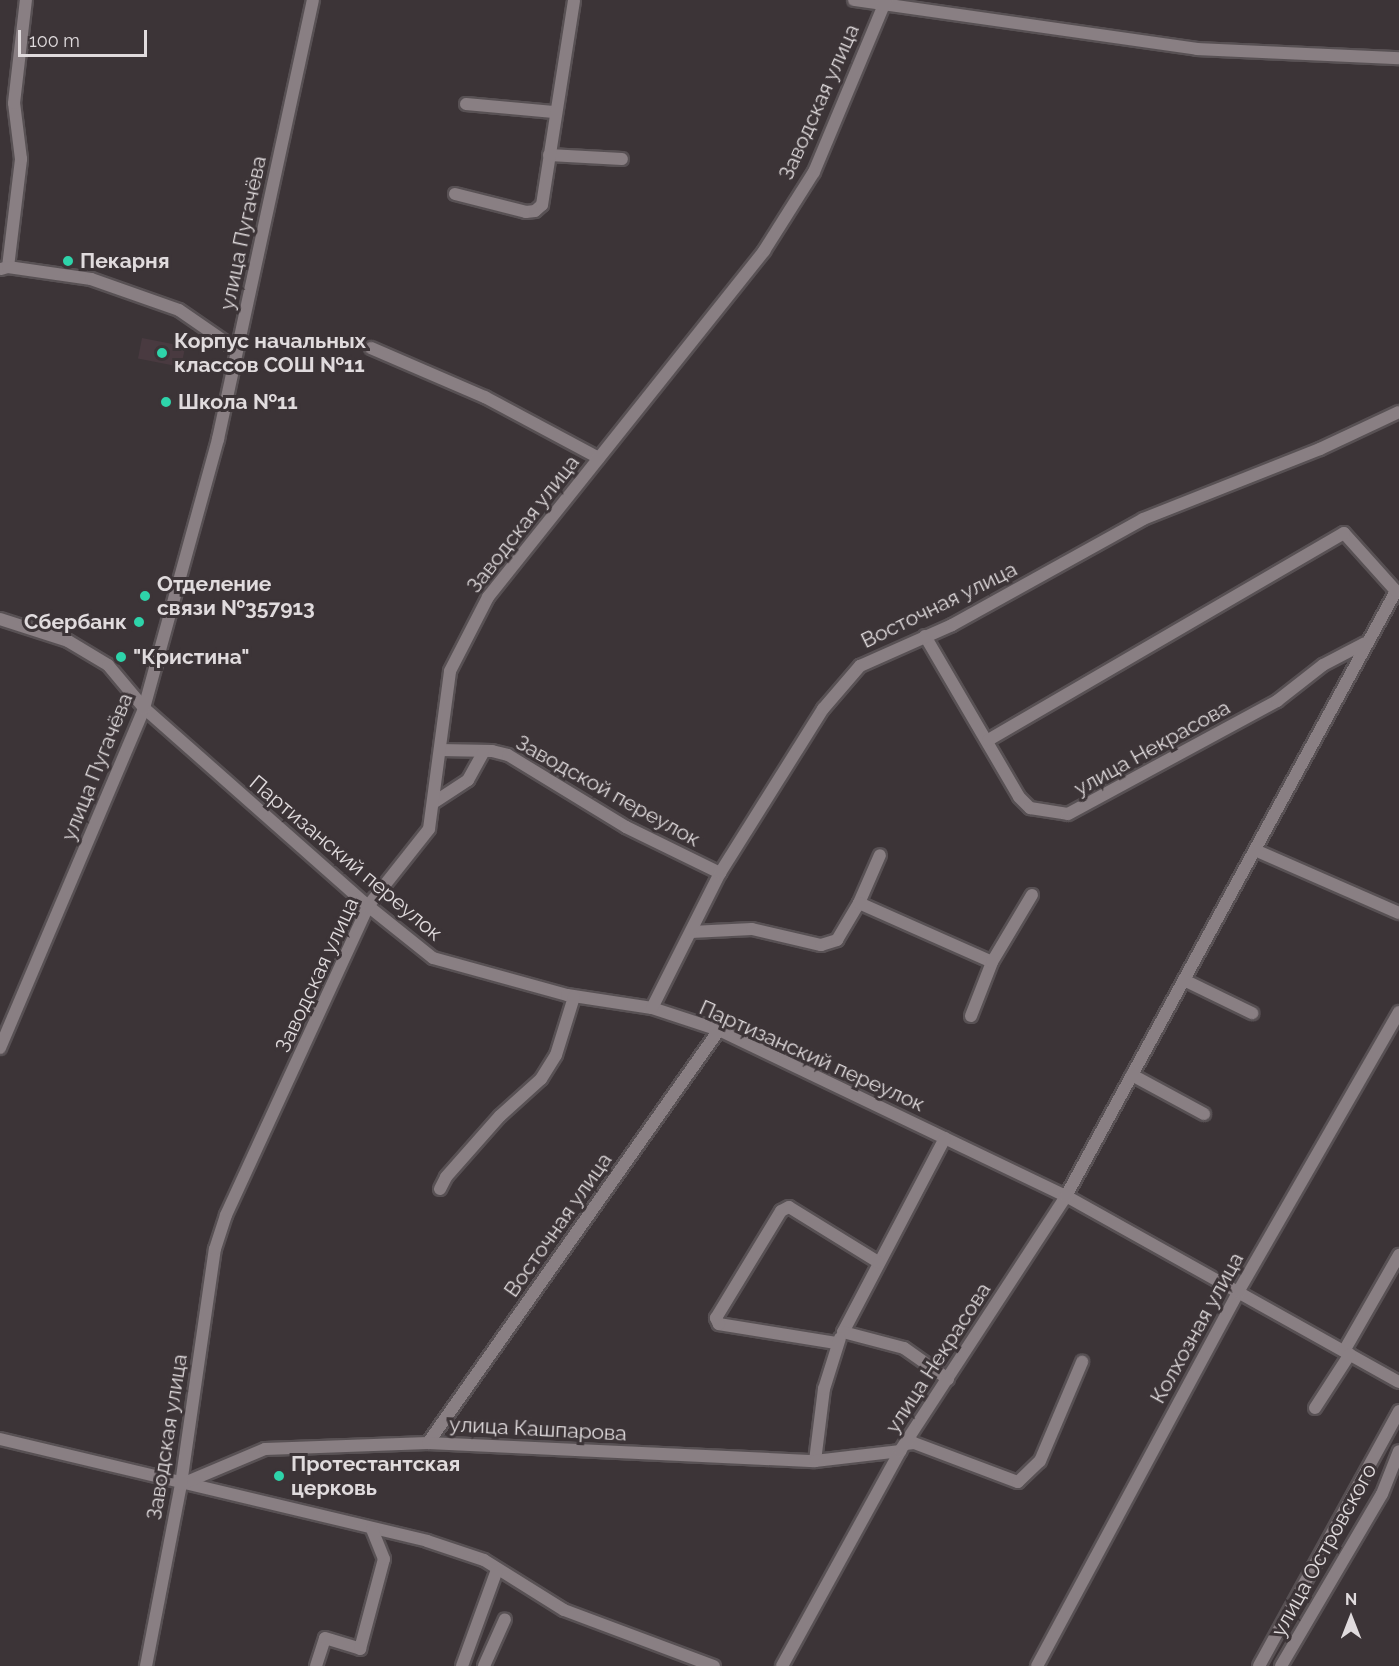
<!DOCTYPE html>
<meta charset="utf-8">
<style>
body{margin:0}
#map{position:relative;width:1399px;height:1666px;overflow:hidden;background:#3c3437;font-family:Raleway,sans-serif}
div>[style]{position:absolute}
.built>*{inset:0;background:#493a40;transform-origin:0 0}
.roads{filter:drop-shadow(2px 0 #585154) drop-shadow(-2px 0 #585154) drop-shadow(0 2px #585154) drop-shadow(0 -2px #585154)}
.minor>*{height:12px;margin:-6px;padding:0 6px;transform-origin:6px;border-radius:6px;background:#897f83}
.dots>*{width:16px;height:16px;translate:-50% -50%;box-sizing:border-box;border:3px solid #3c3437;border-radius:50%}
span{translate:-50% -50%;white-space:nowrap;text-align:center;line-height:1.15;-webkit-text-stroke:6px #3c3437;paint-order:stroke}
.street-label{font-size:21px;color:#e0dbdd}
.poi-label{font-size:21px;color:#e0dbdd;font-weight:700}
.left{translate:0 -50%;text-align:left}
.right{translate:-100% -50%;text-align:right}
.north{position:absolute;left:1321px;top:1588px;width:60px;height:60px;-webkit-text-stroke:4px #3c3437;paint-order:stroke;rotate:0deg;font-size:16px;font-weight:700;line-height:24px;text-align:center;color:#e0dbdd}
.north::after{content:'';display:block;margin:auto;width:21px;height:27px;background:#e0dbdd;clip-path:polygon(50% 0,100% 100%,50% 72%,0 100%)}
.scale{position:absolute;left:18px;top:30px;width:129px;height:27px;box-sizing:border-box;border:3px solid #e0dbdd;border-top:0;padding-left:8px;font-size:18px;line-height:21px;white-space:nowrap;color:#e0dbdd;-webkit-text-stroke:4px #3c3437;paint-order:stroke}
</style>
<div id="map">
<div class="built">
<i style="left:142px;top:338px;width:44px;height:21px;rotate:11deg"></i>
</div>
<div class="roads">
<div class="minor">
<i style="left:854px;top:0;width:346px;rotate:8.1deg"></i>
<i style="left:1197px;top:49px;width:202px;rotate:2.6deg"></i>
<i style="left:466px;top:104px;width:88px;rotate:5.2deg"></i>
<i style="left:549px;top:155px;width:73px;rotate:3.1deg"></i>
<i style="left:455px;top:194px;width:73px;rotate:14.2deg"></i>
<i style="left:526px;top:212px;width:9px;rotate:-6deg"></i>
<i style="left:535px;top:211px;width:9px;rotate:-41deg"></i>
<i style="left:542px;top:205px;width:207px;rotate:-81.1deg"></i>
<i style="left:8px;top:267px;width:109px;rotate:-83.1deg"></i>
<i style="left:21px;top:159px;width:56px;rotate:-97.1deg"></i>
<i style="left:14px;top:103px;width:104px;rotate:-83.4deg"></i>
<i style="left:1px;top:269px;width:7px;rotate:-16deg"></i>
<i style="left:8px;top:267px;width:84px;rotate:8.2deg"></i>
<i style="left:91px;top:279px;width:93px;rotate:19.4deg"></i>
<i style="left:179px;top:310px;width:70px;rotate:34.6deg"></i>
<i style="left:371px;top:348px;width:124px;rotate:23.3deg"></i>
<i style="left:485px;top:397px;width:129px;rotate:28.2deg"></i>
<i style="left:0;top:619px;width:71px;rotate:17.9deg"></i>
<i style="left:68px;top:641px;width:47px;rotate:31deg"></i>
<i style="left:108px;top:665px;width:56px;rotate:50.1deg"></i>
<i style="left:144px;top:708px;width:299px;rotate:41.5deg"></i>
<i style="left:368px;top:906px;width:83px;rotate:38.7deg"></i>
<i style="left:433px;top:958px;width:139px;rotate:15.4deg"></i>
<i style="left:567px;top:995px;width:86px;rotate:8.7deg"></i>
<i style="left:652px;top:1008px;width:71px;rotate:18.2deg"></i>
<i style="left:719px;top:1030px;width:385px;rotate:25.6deg"></i>
<i style="left:1066px;top:1196px;width:381px;rotate:29.2deg"></i>
<i style="left:925px;top:636px;width:186px;rotate:59.7deg"></i>
<i style="left:1019px;top:797px;width:16px;rotate:45deg"></i>
<i style="left:1030px;top:808px;width:38px;rotate:9deg"></i>
<i style="left:1068px;top:814px;width:238px;rotate:-28.4deg"></i>
<i style="left:1277px;top:701px;width:58px;rotate:-38deg"></i>
<i style="left:1323px;top:665px;width:47px;rotate:-27.6deg"></i>
<i style="left:440px;top:750px;width:52px;rotate:1.1deg"></i>
<i style="left:492px;top:751px;width:16px;rotate:14deg"></i>
<i style="left:508px;top:755px;width:138px;rotate:31.4deg"></i>
<i style="left:626px;top:827px;width:105px;rotate:26.1deg"></i>
<i style="left:433px;top:803px;width:42px;rotate:-33.3deg"></i>
<i style="left:468px;top:780px;width:31px;rotate:-61deg"></i>
<i style="left:1257px;top:851px;width:155px;rotate:23.6deg"></i>
<i style="left:859px;top:903px;width:52px;rotate:-66.4deg"></i>
<i style="left:691px;top:932px;width:61px;rotate:-2.8deg"></i>
<i style="left:752px;top:929px;width:71px;rotate:13.1deg"></i>
<i style="left:821px;top:945px;width:17px;rotate:-17deg"></i>
<i style="left:837px;top:940px;width:43px;rotate:-59.3deg"></i>
<i style="left:859px;top:903px;width:145px;rotate:23.9deg"></i>
<i style="left:1184px;top:980px;width:76px;rotate:25.9deg"></i>
<i style="left:652px;top:1008px;width:151px;rotate:-63.3deg"></i>
<i style="left:720px;top:873px;width:194px;rotate:-57.9deg"></i>
<i style="left:823px;top:709px;width:57px;rotate:-49.3deg"></i>
<i style="left:860px;top:666px;width:101px;rotate:-24deg"></i>
<i style="left:952px;top:625px;width:218px;rotate:-29deg"></i>
<i style="left:1143px;top:519px;width:190px;rotate:-21.6deg"></i>
<i style="left:1320px;top:449px;width:87px;rotate:-25.1deg"></i>
<i style="left:971px;top:1016px;width:58px;rotate:-68.7deg"></i>
<i style="left:992px;top:962px;width:78px;rotate:-59.2deg"></i>
<i style="left:0;top:1048px;width:369px;rotate:-67deg"></i>
<i style="left:144px;top:708px;width:279px;rotate:-74.6deg"></i>
<i style="left:218px;top:439px;width:449px;rotate:-77.8deg"></i>
<i style="left:1132px;top:1075px;width:82px;rotate:28.4deg"></i>
<i style="left:945px;top:1138px;width:219px;rotate:117.7deg"></i>
<i style="left:843px;top:1332px;width:63px;rotate:14.7deg"></i>
<i style="left:904px;top:1348px;width:54px;rotate:35.2deg"></i>
<i style="left:440px;top:1189px;width:13px;rotate:-63deg"></i>
<i style="left:446px;top:1177px;width:81px;rotate:-48.5deg"></i>
<i style="left:500px;top:1116px;width:55px;rotate:-42.1deg"></i>
<i style="left:541px;top:1079px;width:28px;rotate:-58deg"></i>
<i style="left:556px;top:1055px;width:61px;rotate:-72.8deg"></i>
<i style="left:836px;top:1343px;width:119px;rotate:-170.8deg"></i>
<i style="left:719px;top:1324px;width:7px;rotate:-117deg"></i>
<i style="left:716px;top:1318px;width:125px;rotate:-58.7deg"></i>
<i style="left:781px;top:1211px;width:9px;rotate:-27deg"></i>
<i style="left:789px;top:1207px;width:105px;rotate:31.7deg"></i>
<i style="left:1344px;top:1351px;width:111px;rotate:-60.2deg"></i>
<i style="left:1315px;top:1408px;width:64px;rotate:-57.1deg"></i>
<i style="left:0;top:1439px;width:439px;rotate:13.4deg"></i>
<i style="left:427px;top:1541px;width:60px;rotate:18.4deg"></i>
<i style="left:484px;top:1560px;width:94px;rotate:32deg"></i>
<i style="left:564px;top:1610px;width:160px;rotate:20.5deg"></i>
<i style="left:428px;top:1443px;width:505px;rotate:-54.83deg"></i>
<i style="left:905px;top:1444px;width:9px;rotate:-6deg"></i>
<i style="left:914px;top:1443px;width:111px;rotate:20.6deg"></i>
<i style="left:1018px;top:1482px;width:30px;rotate:-44deg"></i>
<i style="left:1040px;top:1461px;width:108px;rotate:-67deg"></i>
<i style="left:815px;top:1461px;width:73px;rotate:-82.9deg"></i>
<i style="left:824px;top:1389px;width:53px;rotate:-72.6deg"></i>
<i style="left:182px;top:1484px;width:90px;rotate:-22.9deg"></i>
<i style="left:265px;top:1449px;width:163px;rotate:-2.1deg"></i>
<i style="left:428px;top:1443px;width:387px;rotate:2.7deg"></i>
<i style="left:815px;top:1461px;width:86px;rotate:-6.7deg"></i>
<i style="left:146px;top:1666px;width:185px;rotate:-79.1deg"></i>
<i style="left:181px;top:1484px;width:237px;rotate:-81.8deg"></i>
<i style="left:215px;top:1249px;width:36px;rotate:-72deg"></i>
<i style="left:226px;top:1215px;width:340px;rotate:-65.3deg"></i>
<i style="left:368px;top:906px;width:98px;rotate:-51.6deg"></i>
<i style="left:429px;top:829px;width:159px;rotate:-82.4deg"></i>
<i style="left:450px;top:671px;width:83px;rotate:-62.8deg"></i>
<i style="left:488px;top:597px;width:443px;rotate:-51.4deg"></i>
<i style="left:764px;top:251px;width:93px;rotate:-57.7deg"></i>
<i style="left:814px;top:172px;width:186px;rotate:-67.3deg"></i>
<i style="left:316px;top:1666px;width:29px;rotate:-72deg"></i>
<i style="left:325px;top:1638px;width:37px;rotate:17deg"></i>
<i style="left:360px;top:1649px;width:93px;rotate:-75.1deg"></i>
<i style="left:384px;top:1559px;width:32px;rotate:-112deg"></i>
<i style="left:462px;top:1666px;width:102px;rotate:-70deg"></i>
<i style="left:484px;top:1666px;width:51px;rotate:-65.9deg"></i>
<i style="left:782px;top:1666px;width:245px;rotate:-61.2deg"></i>
<i style="left:900px;top:1451px;width:304px;rotate:-56.9deg"></i>
<i style="left:1066px;top:1196px;width:689px;rotate:-61.39deg"></i>
<i style="left:1396px;top:591px;width:78px;rotate:-131.9deg"></i>
<i style="left:1344px;top:533px;width:412px;rotate:149.8deg"></i>
<i style="left:1037px;top:1666px;width:425px;rotate:-61.7deg"></i>
<i style="left:1238px;top:1292px;width:323px;rotate:-60.1deg"></i>
<i style="left:1259px;top:1666px;width:291px;rotate:-61.2deg"></i>
<i style="left:1281px;top:1666px;width:199px;rotate:-59.6deg"></i>
<i style="left:1382px;top:1494px;width:46px;rotate:-68.4deg"></i>
</div>
</div>
<div class="dots">
<i style="left:68px;top:261px;background:#2ed4aa"></i>
<i style="left:162px;top:353px;background:#2ed4aa"></i>
<i style="left:166px;top:402px;background:#2ed4aa"></i>
<i style="left:145px;top:596px;background:#2ed4aa"></i>
<i style="left:139px;top:622px;background:#2ed4aa"></i>
<i style="left:121px;top:657px;background:#2ed4aa"></i>
<i style="left:279px;top:1476px;background:#2ed4aa"></i>
</div>
<div class="street-label">
<span style="left:819px;top:102px;rotate:-66deg">Заводская улица</span>
<span style="left:243px;top:233px;rotate:-78deg">улица Пугачёва</span>
<span style="left:523px;top:524px;rotate:-52deg">Заводская улица</span>
<span style="left:939px;top:605px;rotate:-26deg">Восточная улица</span>
<span style="left:1152px;top:748px;rotate:-29deg">улица Некрасова</span>
<span style="left:97px;top:767px;rotate:-68deg">улица Пугачёва</span>
<span style="left:608px;top:791px;rotate:29deg">Заводской переулок</span>
<span style="left:346px;top:858px;rotate:40deg">Партизанский переулок</span>
<span style="left:317px;top:975px;rotate:-65deg">Заводская улица</span>
<span style="left:812px;top:1056px;rotate:24deg">Партизанский переулок</span>
<span style="left:558px;top:1225px;rotate:-55deg">Восточная улица</span>
<span style="left:1197px;top:1328px;rotate:-61deg">Колхозная улица</span>
<span style="left:938px;top:1358px;rotate:-57deg">улица Некрасова</span>
<span style="left:538px;top:1429px;rotate:3deg">улица Кашпарова</span>
<span style="left:167px;top:1437px;rotate:-81deg">Заводская улица</span>
<span style="left:1324px;top:1550px;rotate:-61deg">улица Островского</span>
</div>
<div class="poi-label">
<span class="left" style="left:80px;top:261px">Пекарня</span>
<span class="left" style="left:174px;top:353px">Корпус начальных<br>классов СОШ №11</span>
<span class="left" style="left:178px;top:402px">Школа №11</span>
<span class="left" style="left:157px;top:596px">Отделение<br>связи №357913</span>
<span class="right" style="left:127px;top:622px">Сбербанк</span>
<span class="left" style="left:133px;top:657px">"Кристина"</span>
<span class="left" style="left:291px;top:1476px">Протестантская<br>церковь</span>
</div>
<div class="north">N</div>
<div class="scale">100 m</div>
</div>
